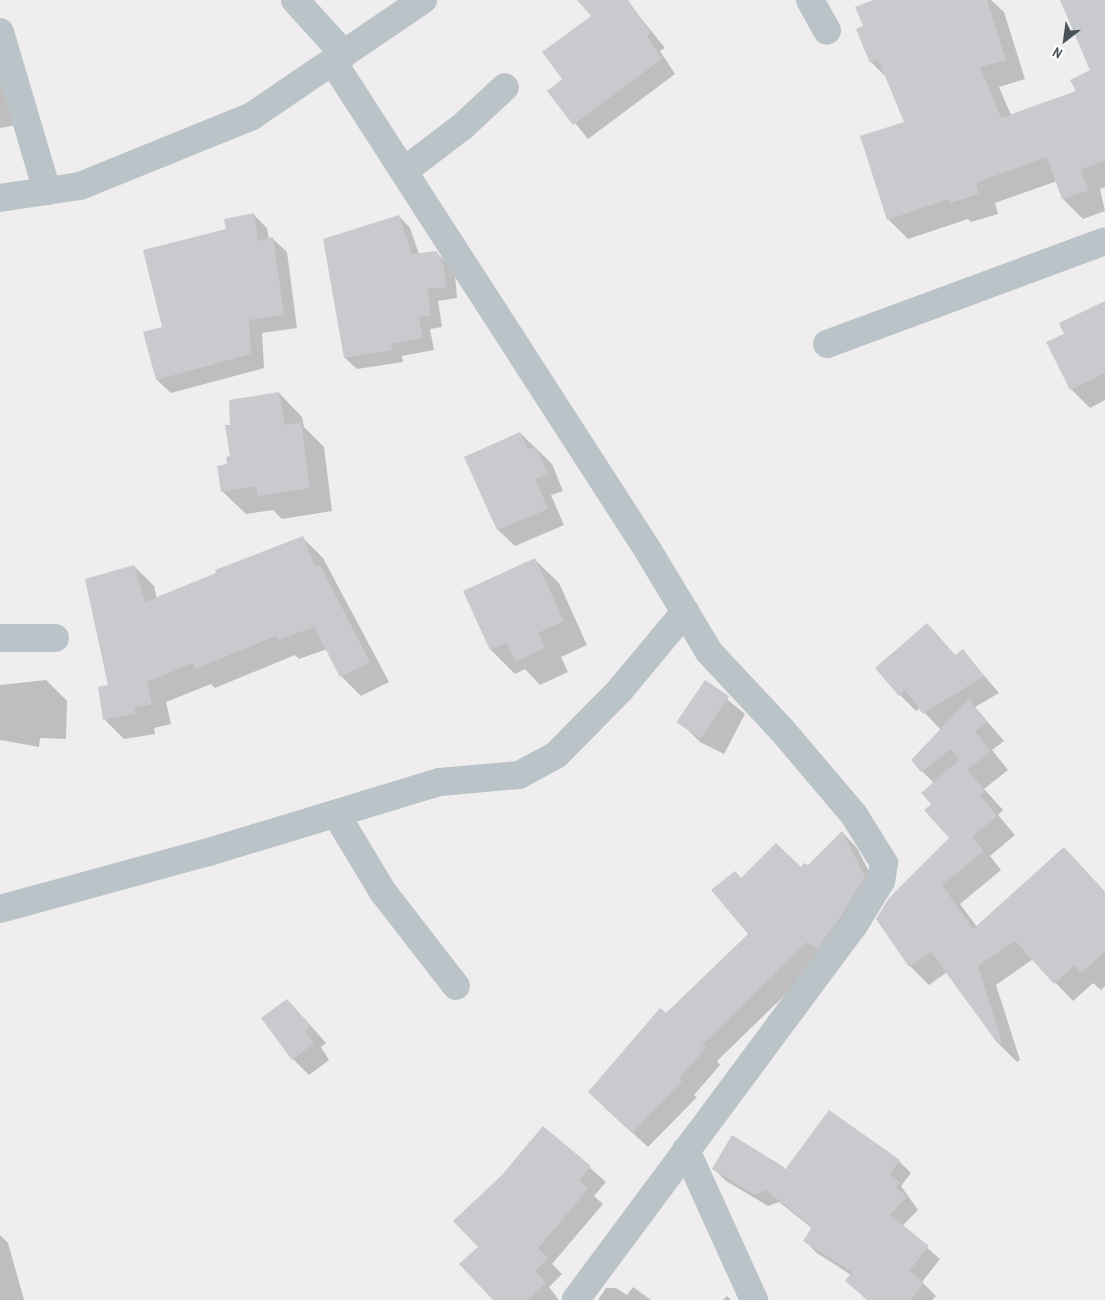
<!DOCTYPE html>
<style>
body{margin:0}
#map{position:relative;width:1105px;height:1300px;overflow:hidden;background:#f0edee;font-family:"Archivo Narrow",sans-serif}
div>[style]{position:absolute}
.shadow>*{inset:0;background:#0003}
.building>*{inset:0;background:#c8cace;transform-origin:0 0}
.minor>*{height:28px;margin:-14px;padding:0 14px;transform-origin:14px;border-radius:14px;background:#bac3c8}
span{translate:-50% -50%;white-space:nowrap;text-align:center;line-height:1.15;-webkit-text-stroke:5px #fff;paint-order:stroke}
.north{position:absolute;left:1040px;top:15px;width:50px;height:50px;-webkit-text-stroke:4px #fff;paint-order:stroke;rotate:210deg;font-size:14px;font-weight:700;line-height:20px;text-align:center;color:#485258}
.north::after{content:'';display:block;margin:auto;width:18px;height:22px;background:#485258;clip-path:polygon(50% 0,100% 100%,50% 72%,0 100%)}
</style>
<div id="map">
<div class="shadow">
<i style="clip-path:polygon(579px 0,619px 0,631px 6px,665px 48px,660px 51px,675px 74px,588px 139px,549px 91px,564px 80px,592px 16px)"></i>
<i style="clip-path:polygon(877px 0,991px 0,1004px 12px,1025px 79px,999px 87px,1011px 115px,1105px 148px,1105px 187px,1100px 189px,1105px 211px,1083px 219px,1063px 199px,1057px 181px,995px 203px,998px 214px,971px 222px,968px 219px,908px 239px,888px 219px,906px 123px,888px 79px,871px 62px,865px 27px)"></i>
<i style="clip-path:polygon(0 41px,22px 124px,0 128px)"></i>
<i style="clip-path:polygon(253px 214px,267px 228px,269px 240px,273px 239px,287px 252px,297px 328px,262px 333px,264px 368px,171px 393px,157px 380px,164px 328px,228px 230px)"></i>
<i style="clip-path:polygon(399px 216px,410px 228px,419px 254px,436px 252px,448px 264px,455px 275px,457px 298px,438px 301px,442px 327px,430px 329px,434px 350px,402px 356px,403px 362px,357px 369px,345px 358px)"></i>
<i style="clip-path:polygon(1105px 302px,1105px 400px,1090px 408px,1071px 389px,1066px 334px)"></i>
<i style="clip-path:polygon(279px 393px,302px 417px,304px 427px,324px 447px,332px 511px,282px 519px,273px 510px,246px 514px,222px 491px,231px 457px,231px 426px)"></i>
<i style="clip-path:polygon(520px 433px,552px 464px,563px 491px,551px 495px,564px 525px,515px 546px,498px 530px,466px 458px)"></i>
<i style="clip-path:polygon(303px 538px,323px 558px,389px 682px,361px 696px,341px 676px,327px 649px,299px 659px,295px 655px,215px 688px,211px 684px,166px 702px,171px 724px,154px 728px,155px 734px,124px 739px,105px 720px,134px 566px,154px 586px,157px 599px)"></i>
<i style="clip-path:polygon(535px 560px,559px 583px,587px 645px,561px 657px,568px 672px,540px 685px,525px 669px,515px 674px,491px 650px,465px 592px)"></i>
<i style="clip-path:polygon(927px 624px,956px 656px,963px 651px,999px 693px,975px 707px,1004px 741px,992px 750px,1008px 770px,984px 789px,1003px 810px,998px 815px,1015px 835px,990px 856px,1001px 870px,960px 904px,977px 927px,1082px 867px,1105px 892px,1105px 986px,1101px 990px,1093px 983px,1073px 1001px,1033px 959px,996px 985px,1020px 1060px,1017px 1062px,998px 1043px,947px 972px,929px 985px,910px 966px,950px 838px,932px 804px,934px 783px,922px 771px,941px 730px,920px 708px,916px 711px,900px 695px)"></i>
<i style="clip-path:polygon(46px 680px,67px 701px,66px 739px,40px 738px,39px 747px,0 740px,0 685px)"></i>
<i style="clip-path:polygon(706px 682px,745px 714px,724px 754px,700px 742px,684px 726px)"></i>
<i style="clip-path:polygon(842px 832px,857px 848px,880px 893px,824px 957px,717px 1061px,720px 1065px,694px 1095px,697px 1097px,648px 1147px,605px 1108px,666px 1015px,750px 934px,741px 879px,808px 867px)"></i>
<i style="clip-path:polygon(303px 1017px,326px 1043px,321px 1047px,329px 1060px,309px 1075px,293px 1059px)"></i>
<i style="clip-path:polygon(544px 1128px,606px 1182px,594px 1196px,603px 1204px,552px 1264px,562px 1274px,549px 1287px,559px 1300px,495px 1300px,479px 1247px,503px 1176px)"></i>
<i style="clip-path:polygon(899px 1161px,911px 1173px,901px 1186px,918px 1210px,902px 1226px,940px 1259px,922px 1282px,936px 1296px,932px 1300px,867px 1300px,846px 1281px,851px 1275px,817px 1253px,805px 1241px,813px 1229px,779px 1202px,768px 1206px,726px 1181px,714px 1169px,784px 1168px,786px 1171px)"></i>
<i style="clip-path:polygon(0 1235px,8px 1243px,24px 1300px,0 1300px)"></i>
<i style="clip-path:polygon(633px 1287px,651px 1300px,598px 1300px,606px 1288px,616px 1288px,627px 1295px)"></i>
<i style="clip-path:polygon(727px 1296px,731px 1300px,723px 1300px)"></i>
</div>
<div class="building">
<i style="clip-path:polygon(577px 0,628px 0,651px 33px,647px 36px,662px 59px,573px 125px,547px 91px,562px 79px,542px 52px,591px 16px)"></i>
<i style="clip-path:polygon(873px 0,987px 0,1006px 60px,980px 67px,1001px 118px,1076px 91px,1070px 80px,1090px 70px,1060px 0,1105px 0,1105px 161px,1081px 169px,1088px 191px,1062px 199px,1047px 157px,976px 183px,979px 194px,950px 203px,949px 199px,887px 220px,860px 136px,904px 122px,878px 59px,870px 63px,856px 29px,863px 26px,855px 7px)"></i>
<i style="clip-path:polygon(254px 213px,258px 241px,273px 237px,284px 315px,249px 320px,251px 354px,156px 380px,143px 332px,162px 327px,143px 250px,226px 229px,224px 219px)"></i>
<i style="clip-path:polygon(399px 215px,412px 254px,436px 251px,443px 262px,446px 287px,427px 289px,431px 316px,419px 317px,423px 338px,391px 344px,392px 350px,344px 358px,323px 239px)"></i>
<i style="clip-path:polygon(1105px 301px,1105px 373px,1070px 390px,1046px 342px,1064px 334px,1059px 323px)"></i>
<i style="clip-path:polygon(279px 392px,285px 425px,301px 422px,310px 488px,258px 496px,256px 486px,221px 492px,217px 466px,227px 464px,226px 457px,230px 456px,225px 425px,230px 425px,229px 400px)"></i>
<i style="clip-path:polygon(520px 432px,528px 449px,536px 447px,548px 474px,535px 479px,548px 509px,497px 530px,464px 457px)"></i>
<i style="clip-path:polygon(303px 536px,315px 567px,320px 565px,370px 662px,340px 677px,314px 627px,278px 640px,276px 636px,195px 669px,193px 663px,147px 682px,152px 704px,134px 708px,136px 714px,103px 720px,98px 687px,108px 685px,85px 579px,134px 565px,145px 602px,216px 573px,215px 570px)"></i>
<i style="clip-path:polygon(535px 558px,564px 621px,538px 633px,545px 648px,515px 662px,507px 643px,490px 650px,463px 591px)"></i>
<i style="clip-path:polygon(927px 623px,955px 655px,963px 649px,984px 676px,923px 714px,905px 690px,899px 696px,875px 668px)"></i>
<i style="left:705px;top:680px;width:29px;height:51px;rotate:34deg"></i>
<i style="clip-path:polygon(969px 699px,987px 722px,975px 731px,991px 751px,967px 770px,985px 791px,980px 795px,997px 816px,972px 837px,984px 851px,942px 885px,973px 929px,1064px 847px,1105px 892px,1105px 951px,1081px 973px,1075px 965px,1054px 984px,1015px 941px,978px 966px,1002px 1042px,998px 1044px,931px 952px,909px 967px,876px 919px,889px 898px,949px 838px,924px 810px,931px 804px,921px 793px,959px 760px,965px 768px,951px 749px,921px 772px,911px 760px)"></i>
<i style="clip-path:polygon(842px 831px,865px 877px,841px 916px,817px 949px,807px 942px,702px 1045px,706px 1048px,679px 1078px,682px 1081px,632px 1133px,588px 1092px,660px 1008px,666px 1013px,748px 934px,711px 890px,735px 871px,741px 878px,776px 843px,801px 867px,804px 863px,808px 865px)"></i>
<i style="clip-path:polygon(287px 999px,311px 1026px,305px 1031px,314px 1043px,292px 1060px,261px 1018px)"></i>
<i style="clip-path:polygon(829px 1110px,900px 1160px,890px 1174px,900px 1183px,896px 1187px,907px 1197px,890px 1215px,929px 1246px,909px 1271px,924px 1283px,911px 1300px,868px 1300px,845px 1281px,852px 1272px,803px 1241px,812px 1227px,766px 1190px,755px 1195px,712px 1169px,732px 1135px,784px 1167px,784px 1171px)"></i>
<i style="clip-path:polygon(543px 1126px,591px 1166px,579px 1181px,589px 1188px,538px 1248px,548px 1258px,535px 1271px,546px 1283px,528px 1300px,493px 1300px,459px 1264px,478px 1247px,453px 1221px,502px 1175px)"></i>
</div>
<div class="minor">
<i style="left:295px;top:0;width:73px;rotate:47.8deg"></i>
<i style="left:810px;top:0;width:35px;rotate:61deg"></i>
<i style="left:0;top:32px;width:166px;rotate:73.5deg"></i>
<i style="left:333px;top:62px;width:583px;rotate:57.18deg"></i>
<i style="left:649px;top:552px;width:117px;rotate:59deg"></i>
<i style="left:709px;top:652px;width:107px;rotate:46.9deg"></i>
<i style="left:782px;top:730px;width:111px;rotate:49.7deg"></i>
<i style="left:854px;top:815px;width:57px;rotate:58deg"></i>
<i style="left:884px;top:863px;width:18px;rotate:99deg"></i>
<i style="left:881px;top:881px;width:52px;rotate:121.5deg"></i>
<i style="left:854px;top:925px;width:467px;rotate:126.6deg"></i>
<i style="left:404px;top:171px;width:74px;rotate:-37.3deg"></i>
<i style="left:463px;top:126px;width:57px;rotate:-42.9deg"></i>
<i style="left:0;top:198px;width:81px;rotate:-8.5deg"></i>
<i style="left:80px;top:186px;width:186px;rotate:-22.1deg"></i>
<i style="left:252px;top:116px;width:207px;rotate:-34.2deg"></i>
<i style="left:827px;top:344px;width:296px;rotate:-20.3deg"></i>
<i style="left:0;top:638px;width:55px"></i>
<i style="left:336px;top:814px;width:91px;rotate:58.9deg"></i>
<i style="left:383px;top:892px;width:119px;rotate:52.2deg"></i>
<i style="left:0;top:909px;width:217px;rotate:-15.3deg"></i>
<i style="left:209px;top:852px;width:241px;rotate:-16.9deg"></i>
<i style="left:440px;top:782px;width:79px;rotate:-5.1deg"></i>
<i style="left:519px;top:775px;width:42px;rotate:-28.4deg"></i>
<i style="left:556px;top:755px;width:91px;rotate:-45.4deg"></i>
<i style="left:620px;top:690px;width:102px;rotate:-50.2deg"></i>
<i style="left:686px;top:1150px;width:165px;rotate:65.6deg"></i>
</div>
<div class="north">N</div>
</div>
